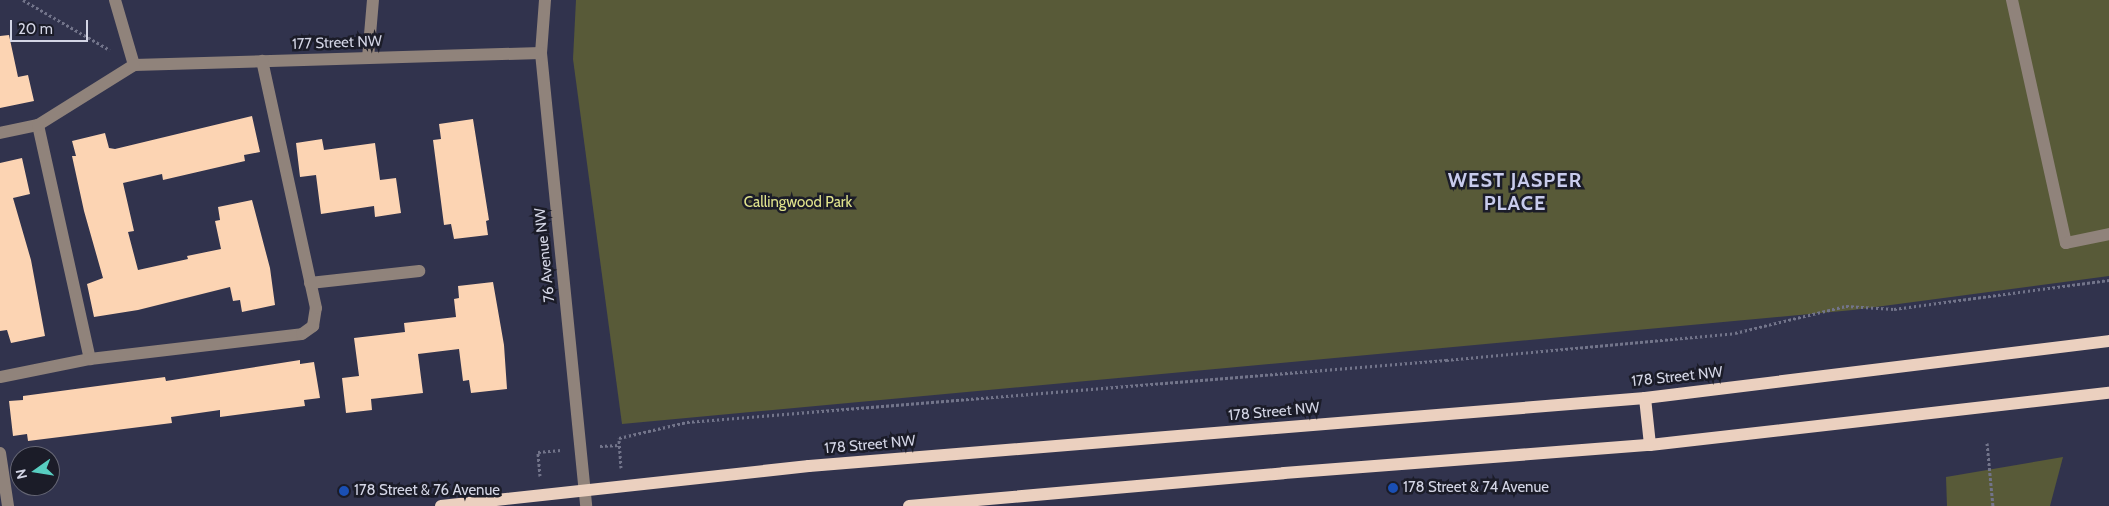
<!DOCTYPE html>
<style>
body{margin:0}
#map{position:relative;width:2109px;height:506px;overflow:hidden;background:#31334d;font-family:Cabin,sans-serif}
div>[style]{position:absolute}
.green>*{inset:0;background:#585a38}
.building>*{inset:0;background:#fcd4b3}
.path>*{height:3px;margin-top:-1.5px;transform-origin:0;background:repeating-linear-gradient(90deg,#72748a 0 2.5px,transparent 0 5px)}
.minor>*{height:12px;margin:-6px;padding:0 6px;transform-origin:6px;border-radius:6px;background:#90837b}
.major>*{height:12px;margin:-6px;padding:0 6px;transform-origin:6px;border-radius:6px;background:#ebd0bf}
.dots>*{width:14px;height:14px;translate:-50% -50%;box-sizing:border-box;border:2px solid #1b1c28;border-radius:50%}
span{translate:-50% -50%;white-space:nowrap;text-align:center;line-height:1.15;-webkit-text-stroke:5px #1b1c28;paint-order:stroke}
.street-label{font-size:15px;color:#d3d5e5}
.park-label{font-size:15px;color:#e0e38c}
.poi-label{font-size:15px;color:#d3d5e5}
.left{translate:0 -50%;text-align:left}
.district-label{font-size:20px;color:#c8cbec;font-weight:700;letter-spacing:1px}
.north{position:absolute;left:10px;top:446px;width:50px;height:50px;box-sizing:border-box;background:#1b1c28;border:1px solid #656674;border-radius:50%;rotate:257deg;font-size:14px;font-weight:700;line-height:20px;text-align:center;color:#d3d5e5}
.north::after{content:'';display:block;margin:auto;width:18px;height:22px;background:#58cec1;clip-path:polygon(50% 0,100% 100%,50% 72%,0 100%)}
.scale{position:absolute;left:10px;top:20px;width:78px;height:22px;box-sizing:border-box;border:2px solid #d3d5e5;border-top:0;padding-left:6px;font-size:15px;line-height:18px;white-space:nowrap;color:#d3d5e5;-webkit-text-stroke:4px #1b1c28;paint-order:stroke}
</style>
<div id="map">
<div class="green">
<i style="clip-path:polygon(576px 0,2109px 0,2109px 276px,1853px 310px,622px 424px,573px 59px)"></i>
<i style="clip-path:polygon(2063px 457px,2050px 506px,1947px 506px,1946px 477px)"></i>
</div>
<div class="building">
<i style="clip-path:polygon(9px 35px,18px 77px,28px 75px,34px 101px,0 108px,0 36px)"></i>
<i style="clip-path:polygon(252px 116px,260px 152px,244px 155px,245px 161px,163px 180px,162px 174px,123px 183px,134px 231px,128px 232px,138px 270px,188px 259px,187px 256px,221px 249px,215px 221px,220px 220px,218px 207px,252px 200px,270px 268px,275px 305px,242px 312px,240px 300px,233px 301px,230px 287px,138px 310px,94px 317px,87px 284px,103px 278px,84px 211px,72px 156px,76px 156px,72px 141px,105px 133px,109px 148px,115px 149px)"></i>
<i style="clip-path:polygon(473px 119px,489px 220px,486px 221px,488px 235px,454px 239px,451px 224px,444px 225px,433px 140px,441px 139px,439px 124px)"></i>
<i style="clip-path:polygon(322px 139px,324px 150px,375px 143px,380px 180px,396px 178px,401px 213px,375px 217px,374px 206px,321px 214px,316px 175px,300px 177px,296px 143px)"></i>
<i style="clip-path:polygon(22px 158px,30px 194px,13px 198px,31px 260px,45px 336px,11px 343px,7px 330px,0 331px,0 163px)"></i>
<i style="clip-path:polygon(493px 282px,504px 345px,507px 389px,471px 393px,469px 380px,463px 381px,459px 349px,418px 354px,423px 393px,371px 399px,372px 410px,346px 413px,342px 378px,359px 376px,354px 338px,405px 332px,404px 323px,456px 317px,454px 299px,459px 298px,458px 286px)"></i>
<i style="clip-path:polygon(300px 360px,300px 364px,314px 362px,320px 398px,304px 400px,305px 406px,220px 417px,220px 410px,171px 417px,172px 423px,28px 441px,27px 434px,13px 436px,9px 401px,23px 400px,23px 396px,165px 377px,166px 381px)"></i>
</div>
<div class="path">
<i style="left:23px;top:0;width:100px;rotate:29.9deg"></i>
<i style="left:1987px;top:443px;width:63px;rotate:84.6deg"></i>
<i style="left:600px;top:446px;width:20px;rotate:-3deg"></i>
<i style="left:621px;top:468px;width:30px;rotate:-94deg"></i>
<i style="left:619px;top:438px;width:70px;rotate:-13.2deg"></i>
<i style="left:687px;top:422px;width:762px;rotate:-4.67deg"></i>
<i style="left:1446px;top:360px;width:290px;rotate:-5.3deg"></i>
<i style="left:1735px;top:333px;width:114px;rotate:-13.7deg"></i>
<i style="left:1846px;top:306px;width:48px;rotate:3.6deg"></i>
<i style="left:1894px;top:309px;width:217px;rotate:-7.7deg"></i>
<i style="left:540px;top:476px;width:24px;rotate:-95deg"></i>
<i style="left:538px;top:452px;width:23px;rotate:-5deg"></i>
</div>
<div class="minor">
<i style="left:115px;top:0;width:68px;rotate:73.7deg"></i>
<i style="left:545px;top:0;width:53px;rotate:94.3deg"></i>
<i style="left:541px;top:53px;width:455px;rotate:84.3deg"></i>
<i style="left:2012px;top:0;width:249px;rotate:77.5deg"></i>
<i style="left:2066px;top:243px;width:44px;rotate:-11.8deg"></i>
<i style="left:368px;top:58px;width:58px;rotate:-85.1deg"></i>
<i style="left:134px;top:65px;width:407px;rotate:-1.7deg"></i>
<i style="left:38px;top:125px;width:240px;rotate:77.5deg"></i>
<i style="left:0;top:133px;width:39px;rotate:-12deg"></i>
<i style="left:38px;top:125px;width:113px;rotate:-32deg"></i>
<i style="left:310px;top:283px;width:110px;rotate:-6.3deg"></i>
<i style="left:0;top:377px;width:92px;rotate:-11.3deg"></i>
<i style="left:90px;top:359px;width:213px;rotate:-6.7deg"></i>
<i style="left:302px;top:334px;width:14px;rotate:-36deg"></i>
<i style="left:313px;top:326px;width:18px;rotate:-81deg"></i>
<i style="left:316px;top:308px;width:253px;rotate:-102.3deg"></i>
<i style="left:0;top:453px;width:54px;rotate:81.4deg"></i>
</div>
<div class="major">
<i style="left:1645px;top:398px;width:47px;rotate:83.9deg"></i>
<i style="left:441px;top:506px;width:370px;rotate:-6.2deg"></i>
<i style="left:809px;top:466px;width:839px;rotate:-4.65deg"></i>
<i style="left:1645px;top:398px;width:467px;rotate:-7deg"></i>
<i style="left:909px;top:506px;width:376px;rotate:-5deg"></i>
<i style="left:1284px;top:473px;width:367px;rotate:-4.4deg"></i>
<i style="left:1650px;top:445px;width:462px;rotate:-6.5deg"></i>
</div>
<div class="dots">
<i style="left:1393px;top:488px;background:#1a4fb4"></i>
<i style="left:344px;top:491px;background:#1a4fb4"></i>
</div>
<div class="street-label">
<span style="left:337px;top:43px;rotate:-2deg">177 Street NW</span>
<span style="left:545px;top:255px;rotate:-96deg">76 Avenue NW</span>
<span style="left:1677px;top:377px;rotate:-6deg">178 Street NW</span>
<span style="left:1274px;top:412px;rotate:-5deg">178 Street NW</span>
<span style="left:870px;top:445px;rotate:-5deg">178 Street NW</span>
</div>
<div class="park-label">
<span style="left:798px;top:203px">Callingwood Park</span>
</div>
<div class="poi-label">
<span class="left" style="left:1403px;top:488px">178 Street &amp; 74 Avenue</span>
<span class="left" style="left:354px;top:491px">178 Street &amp; 76 Avenue</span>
</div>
<div class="district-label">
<span style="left:1515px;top:192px">WEST JASPER<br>PLACE</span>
</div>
<div class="north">N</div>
<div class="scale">20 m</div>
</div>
